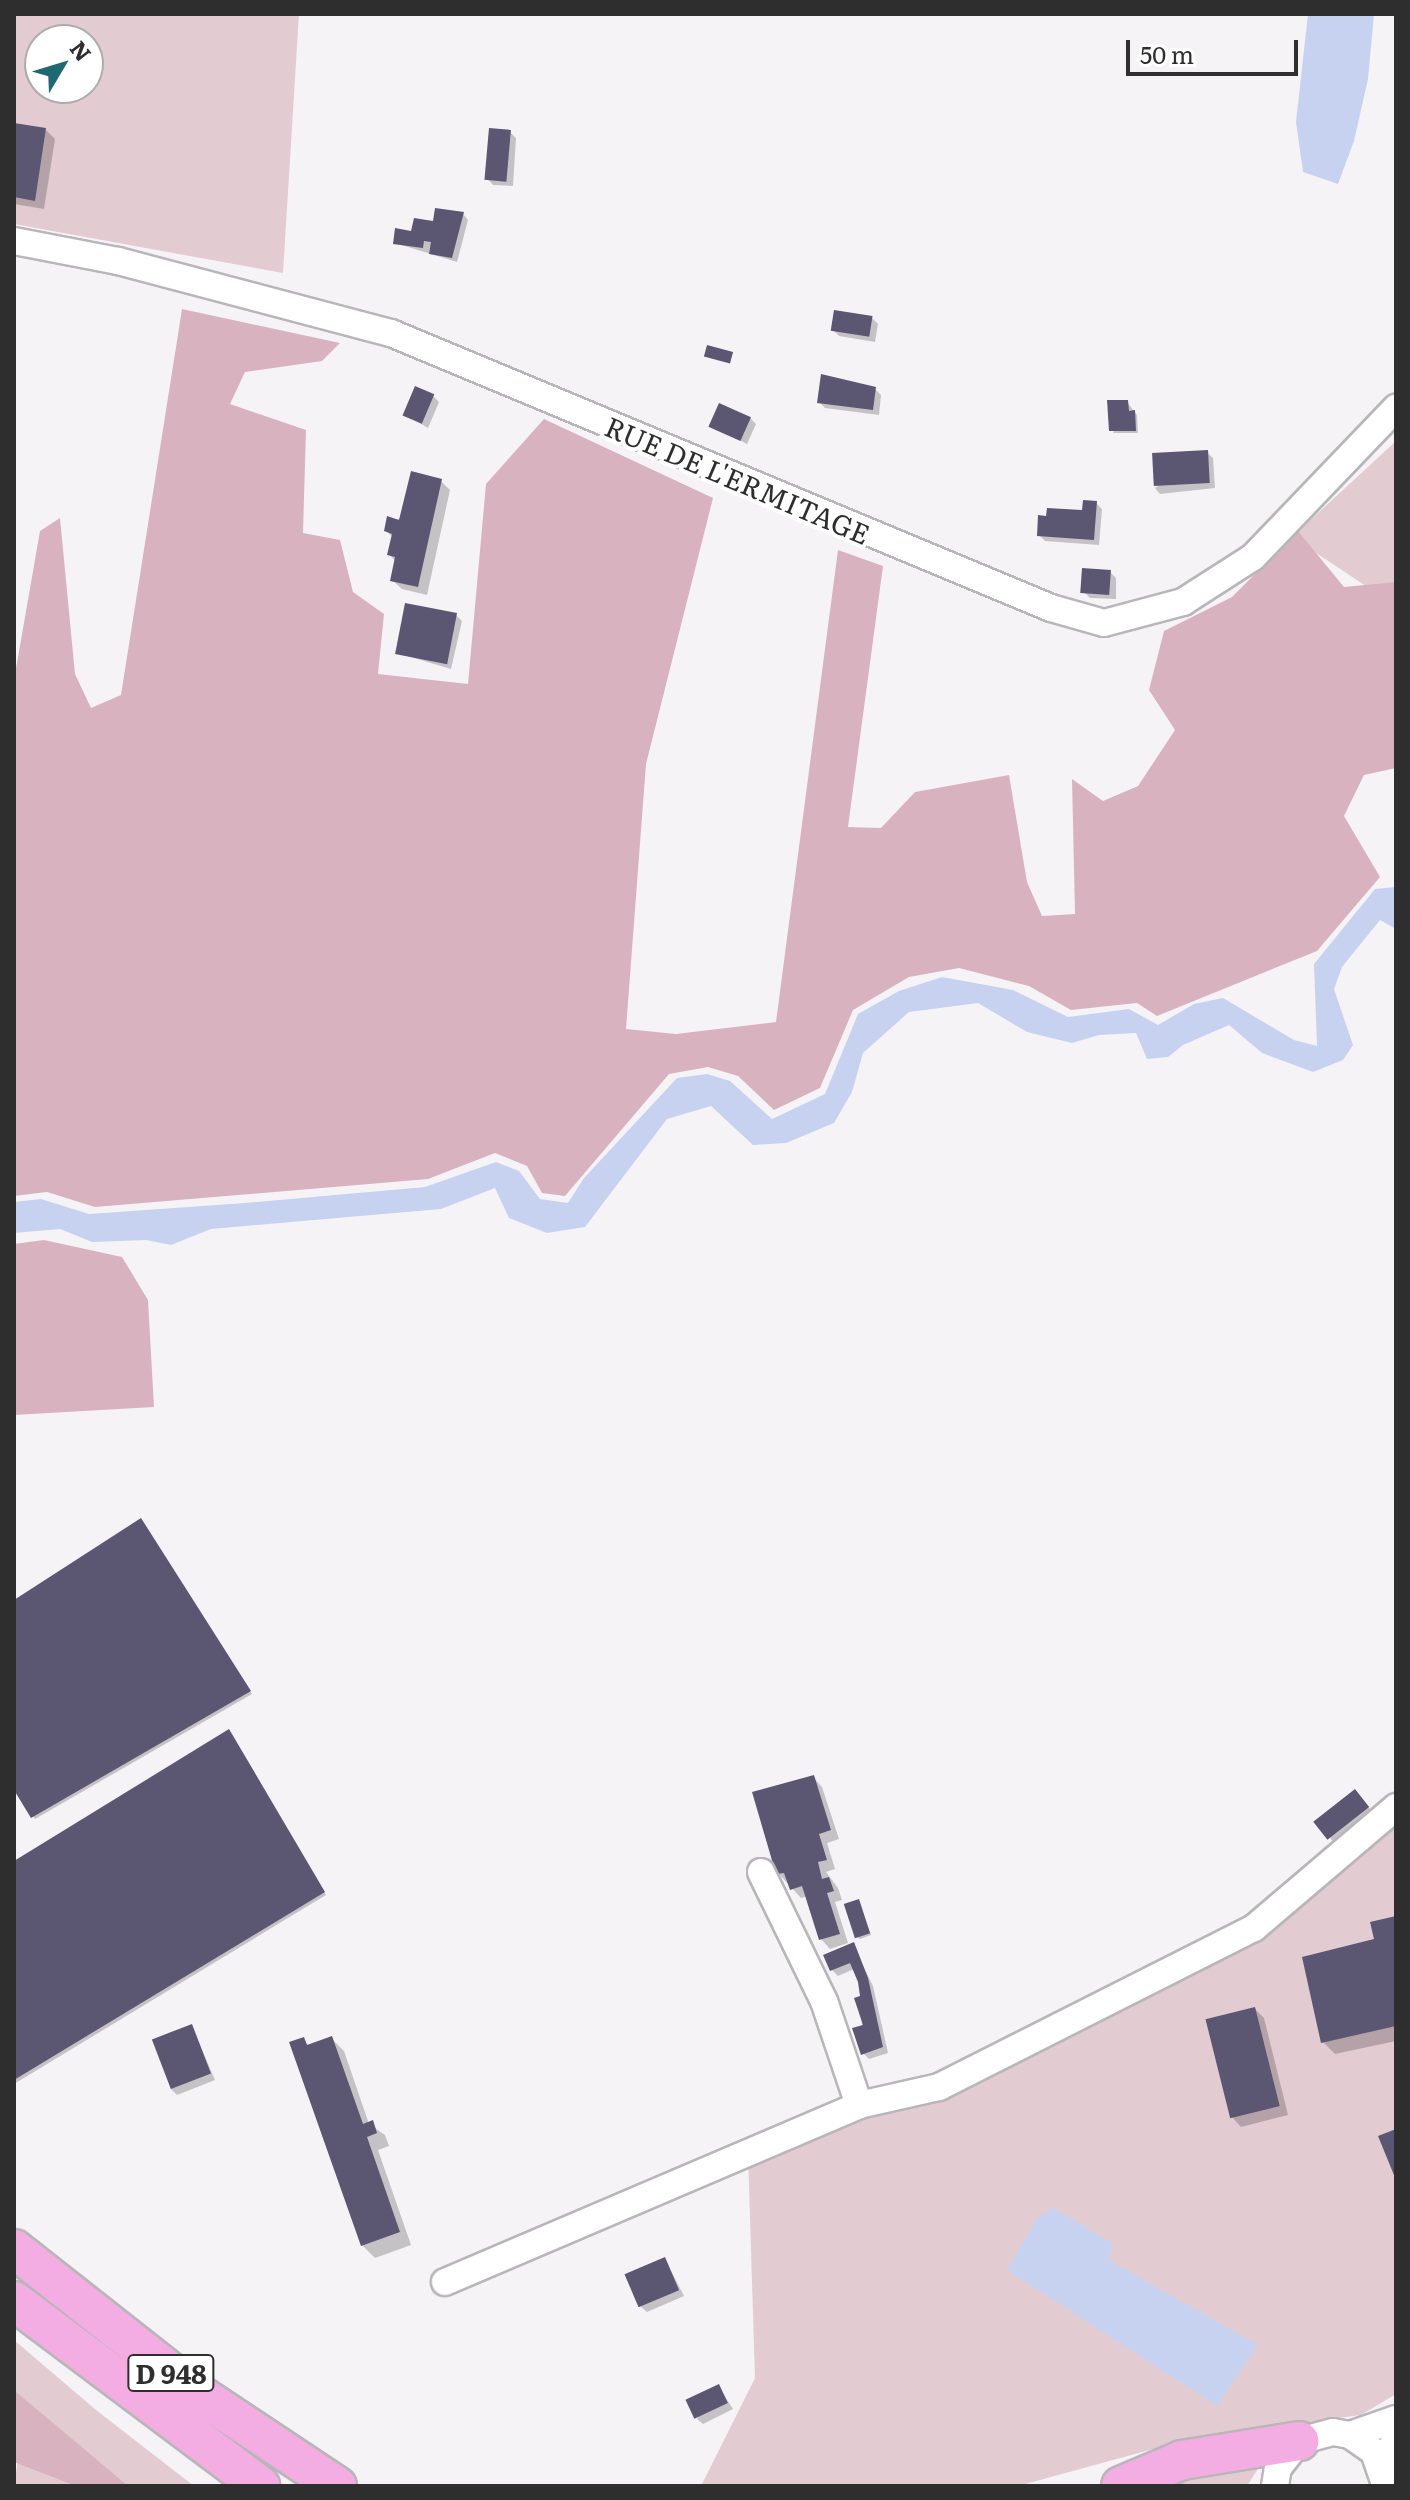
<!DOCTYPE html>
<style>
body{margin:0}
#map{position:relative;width:1410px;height:2500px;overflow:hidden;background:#f6f3f7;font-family:Literata,serif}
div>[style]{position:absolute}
.green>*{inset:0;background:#e3cbd2}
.forest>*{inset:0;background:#d8b3bf}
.water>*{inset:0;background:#c7d2f1}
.shadow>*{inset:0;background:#0003}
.building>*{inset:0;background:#5b5672;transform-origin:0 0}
.roads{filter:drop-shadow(2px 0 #b9b6ba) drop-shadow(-2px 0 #b9b6ba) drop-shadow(0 2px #b9b6ba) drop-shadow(0 -2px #b9b6ba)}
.minor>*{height:26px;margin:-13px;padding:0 13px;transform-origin:13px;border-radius:13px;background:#fff}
.highway>*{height:38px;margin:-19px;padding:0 19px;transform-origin:19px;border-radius:19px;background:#f4ade3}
span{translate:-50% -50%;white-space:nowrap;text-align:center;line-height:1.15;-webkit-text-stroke:8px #fff;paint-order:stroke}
.shield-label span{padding:2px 6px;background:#fff;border:2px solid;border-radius:6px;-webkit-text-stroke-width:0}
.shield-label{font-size:26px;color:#2f2e2f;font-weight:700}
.street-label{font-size:28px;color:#2f2e2f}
.frame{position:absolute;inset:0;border:16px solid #2f2e2f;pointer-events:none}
.north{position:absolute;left:24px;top:24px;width:80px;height:80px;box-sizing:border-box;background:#fff;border:2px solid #acabac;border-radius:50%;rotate:52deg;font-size:22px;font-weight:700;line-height:32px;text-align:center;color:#2f2e2f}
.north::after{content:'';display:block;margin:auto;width:28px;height:36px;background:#1f6a72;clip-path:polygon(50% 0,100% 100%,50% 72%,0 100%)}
.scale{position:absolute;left:1126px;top:40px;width:172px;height:36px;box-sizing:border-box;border:4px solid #2f2e2f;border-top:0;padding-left:10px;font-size:24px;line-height:28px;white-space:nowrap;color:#2f2e2f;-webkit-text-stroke:6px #fff;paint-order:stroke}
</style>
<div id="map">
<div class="green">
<i style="clip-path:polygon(evenodd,14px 14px,299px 14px,283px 273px,14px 224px,14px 14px,40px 40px,88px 40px,88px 88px,40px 88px,40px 40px)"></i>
<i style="clip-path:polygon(1396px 441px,1396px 606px,1292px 537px)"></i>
<i style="clip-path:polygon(1396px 1819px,1396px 2394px,1361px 2415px,1197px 2437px,1018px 2486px,701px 2486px,755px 2378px,748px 2153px,1205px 1966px)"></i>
<i style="clip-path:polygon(14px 2340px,96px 2410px,194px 2486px,126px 2486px,14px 2390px)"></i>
<i style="clip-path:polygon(1266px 2456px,1247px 2486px,1153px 2486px)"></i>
<i style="clip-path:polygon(18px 2460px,76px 2485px,76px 2486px,14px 2486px)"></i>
</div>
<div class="forest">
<i style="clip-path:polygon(182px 309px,340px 343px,322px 361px,245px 372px,230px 404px,306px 430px,303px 533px,340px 540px,353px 592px,384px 614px,378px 674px,468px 684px,486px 484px,544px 419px,713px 498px,646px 764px,626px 1029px,676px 1034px,776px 1022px,838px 550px,883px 566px,848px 827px,881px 828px,915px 792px,1009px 775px,1027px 882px,1042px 916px,1075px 914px,1072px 779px,1103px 801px,1138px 786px,1175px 730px,1149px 690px,1164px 631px,1232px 597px,1298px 531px,1344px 587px,1396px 582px,1396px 768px,1364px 775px,1344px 816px,1380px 877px,1317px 951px,1157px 1016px,1137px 1003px,1071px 1010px,1029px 986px,959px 968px,909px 977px,853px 1010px,820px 1088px,774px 1110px,738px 1076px,708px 1067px,669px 1074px,565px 1196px,542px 1193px,527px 1166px,495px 1153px,428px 1179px,95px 1207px,47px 1192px,14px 1196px,14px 680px,40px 531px,60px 518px,75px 674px,91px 708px,121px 695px)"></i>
<i style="clip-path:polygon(44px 1240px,122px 1257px,148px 1300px,154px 1407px,14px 1415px,14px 1244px)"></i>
<i style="clip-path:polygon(14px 2390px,128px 2486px,76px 2486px,14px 2462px)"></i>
</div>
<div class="water">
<i style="clip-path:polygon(1308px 14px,1374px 14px,1368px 79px,1354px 141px,1338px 184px,1303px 172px,1296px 122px)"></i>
<i style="clip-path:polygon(1396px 887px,1396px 929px,1380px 920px,1342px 967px,1334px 989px,1353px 1045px,1343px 1060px,1313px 1072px,1262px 1053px,1229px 1025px,1183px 1045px,1168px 1057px,1147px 1059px,1136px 1033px,1099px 1035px,1072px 1043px,1027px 1032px,978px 1003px,909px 1012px,863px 1053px,852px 1092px,834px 1123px,786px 1143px,753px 1145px,711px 1106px,667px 1119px,585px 1227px,547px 1233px,509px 1218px,495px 1188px,441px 1209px,211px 1229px,171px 1245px,146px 1240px,92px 1242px,60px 1229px,14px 1233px,14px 1202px,41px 1199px,89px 1214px,245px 1203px,425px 1187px,496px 1162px,519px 1171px,540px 1199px,568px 1203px,584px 1178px,677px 1078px,707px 1074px,730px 1081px,772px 1119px,825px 1094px,858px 1014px,899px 991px,942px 977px,1013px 990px,1068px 1017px,1129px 1009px,1158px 1025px,1194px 1004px,1223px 998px,1294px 1040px,1317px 1046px,1314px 964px,1375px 889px)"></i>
<i style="clip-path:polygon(1053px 2208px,1112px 2243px,1109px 2260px,1258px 2345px,1217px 2406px,1007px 2270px,1037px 2218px)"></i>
</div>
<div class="shadow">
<i style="clip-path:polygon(14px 125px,46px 130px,55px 139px,44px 209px,14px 204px)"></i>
<i style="clip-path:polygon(510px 132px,516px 138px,513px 186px,493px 185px,488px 179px)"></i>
<i style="clip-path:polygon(463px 214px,468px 220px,457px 262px,395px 243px)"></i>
<i style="clip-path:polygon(872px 318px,878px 324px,875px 342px,839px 336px,833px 330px)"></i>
<i style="clip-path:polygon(875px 389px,881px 395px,879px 415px,825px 408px,819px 402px)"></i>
<i style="clip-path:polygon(433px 396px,439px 402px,428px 428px,406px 415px)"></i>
<i style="clip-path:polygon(1127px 402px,1137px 415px,1138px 433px,1113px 433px)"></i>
<i style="clip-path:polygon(750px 418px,756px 424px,747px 444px,712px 426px)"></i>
<i style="clip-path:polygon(1207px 452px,1213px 458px,1215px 488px,1160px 494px,1155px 488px)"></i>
<i style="clip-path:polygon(441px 481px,450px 490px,427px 595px,402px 589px,392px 580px,396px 562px,389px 554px,393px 538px,386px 530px)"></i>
<i style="clip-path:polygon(1096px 503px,1102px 509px,1099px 545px,1045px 541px,1039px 535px)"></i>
<i style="clip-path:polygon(1110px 572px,1116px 578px,1116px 599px,1090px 598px,1084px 592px)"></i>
<i style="clip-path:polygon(456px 615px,462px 621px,451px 669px,397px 653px)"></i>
<i style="clip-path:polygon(143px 1523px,252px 1694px,35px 1819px,14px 1786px,14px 1602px)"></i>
<i style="clip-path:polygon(231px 1733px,326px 1895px,14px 2084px,14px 1863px)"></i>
<i style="clip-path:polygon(813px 1777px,822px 1787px,839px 1839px,827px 1843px,835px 1869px,826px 1872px,838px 1888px,842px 1900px,835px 1902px,848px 1943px,830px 1949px,821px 1939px,808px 1896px,801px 1898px,778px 1873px)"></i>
<i style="clip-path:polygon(1361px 1798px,1374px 1814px,1335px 1844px,1330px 1838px)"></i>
<i style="clip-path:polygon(859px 1901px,871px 1935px,860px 1939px,857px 1937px)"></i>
<i style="clip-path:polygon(1396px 1918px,1396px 2041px,1335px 2054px,1323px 2042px,1376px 1941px)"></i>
<i style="clip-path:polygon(853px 1945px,873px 1986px,888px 2053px,869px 2059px,863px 2053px,860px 1981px,854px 1969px,838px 1976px,832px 1970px)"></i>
<i style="clip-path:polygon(1255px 2009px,1264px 2018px,1288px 2115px,1241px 2127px,1232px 2117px)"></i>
<i style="clip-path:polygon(192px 2027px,215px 2080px,177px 2095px,171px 2089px)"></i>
<i style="clip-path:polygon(331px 2038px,344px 2051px,369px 2124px,385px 2135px,389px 2146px,378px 2150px,411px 2245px,375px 2258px,362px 2245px,303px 2040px,309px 2046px)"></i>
<i style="clip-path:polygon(665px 2259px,684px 2296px,647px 2312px,641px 2307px)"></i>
<i style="clip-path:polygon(718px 2386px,733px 2409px,703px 2424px,697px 2419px)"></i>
</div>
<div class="building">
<i style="clip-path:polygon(14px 123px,46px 128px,35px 201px,14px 197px)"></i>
<i style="left:489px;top:128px;width:22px;height:52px;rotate:5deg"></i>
<i style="clip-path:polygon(435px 208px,464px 212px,452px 258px,429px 254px,431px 242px,424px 241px,423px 248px,393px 244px,395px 228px,411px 231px,414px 218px,433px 221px)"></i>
<i style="left:834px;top:310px;width:39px;height:21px;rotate:9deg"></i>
<i style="left:707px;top:345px;width:27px;height:12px;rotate:15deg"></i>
<i style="clip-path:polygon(821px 374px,876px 387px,873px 410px,817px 403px)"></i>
<i style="left:415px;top:386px;width:21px;height:32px;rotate:23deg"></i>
<i style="clip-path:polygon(1107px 400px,1128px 400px,1129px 411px,1135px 410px,1136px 431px,1109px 431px)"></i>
<i style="left:719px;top:403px;width:35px;height:26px;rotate:24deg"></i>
<i style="left:1208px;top:450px;width:33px;height:56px;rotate:87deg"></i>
<i style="clip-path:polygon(411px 471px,442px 479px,418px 587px,390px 581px,395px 557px,387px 555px,392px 534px,384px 531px,387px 516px,399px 520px)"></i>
<i style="clip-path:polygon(1083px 500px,1097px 501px,1094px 540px,1037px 536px,1038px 515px,1046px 516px,1047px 508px,1082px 510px)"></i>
<i style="left:1082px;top:568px;width:29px;height:25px;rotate:4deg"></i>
<i style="left:405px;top:603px;width:53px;height:52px;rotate:11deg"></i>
<i style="clip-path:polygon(141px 1518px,251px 1691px,31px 1818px,14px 1790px,14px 1600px)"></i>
<i style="clip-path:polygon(229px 1729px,325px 1892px,14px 2080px,14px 1861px)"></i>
<i style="clip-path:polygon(814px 1775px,831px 1830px,819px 1834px,827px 1860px,818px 1862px,822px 1879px,829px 1877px,834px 1891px,827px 1893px,840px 1934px,819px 1940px,802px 1886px,790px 1890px,784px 1873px,776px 1874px,752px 1792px)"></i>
<i style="left:1355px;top:1789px;width:23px;height:53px;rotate:52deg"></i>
<i style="left:859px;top:1899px;width:36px;height:16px;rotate:72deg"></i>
<i style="clip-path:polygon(1396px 1916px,1396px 2026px,1321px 2043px,1302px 1957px,1374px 1939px,1370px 1922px)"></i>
<i style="clip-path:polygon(854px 1942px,868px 1978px,883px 2047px,861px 2055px,852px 2028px,863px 2025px,854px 1998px,860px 1996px,858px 1982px,850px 1963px,830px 1971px,823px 1955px)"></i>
<i style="left:1255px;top:2007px;width:102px;height:51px;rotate:76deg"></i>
<i style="left:192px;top:2024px;width:53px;height:43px;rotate:69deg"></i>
<i style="clip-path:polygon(332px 2036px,363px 2124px,373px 2120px,377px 2133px,367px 2137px,400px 2232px,361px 2246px,289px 2042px,304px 2037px,307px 2045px)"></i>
<i style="clip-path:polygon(1396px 2129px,1396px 2180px,1378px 2136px)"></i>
<i style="left:665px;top:2257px;width:36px;height:44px;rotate:67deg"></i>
<i style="left:719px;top:2384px;width:21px;height:37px;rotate:65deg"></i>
</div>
<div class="roads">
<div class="minor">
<i style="left:14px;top:241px;width:106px;rotate:10.9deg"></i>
<i style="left:118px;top:261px;width:282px;rotate:14.8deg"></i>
<i style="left:391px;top:333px;width:715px;rotate:22.62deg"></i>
<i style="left:1051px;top:608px;width:55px;rotate:15.8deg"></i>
<i style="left:1104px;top:623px;width:82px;rotate:-14.9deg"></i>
<i style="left:1183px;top:602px;width:83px;rotate:-32.7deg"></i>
<i style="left:1253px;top:557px;width:207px;rotate:-46.2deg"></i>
<i style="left:761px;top:1872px;width:144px;rotate:64deg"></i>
<i style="left:824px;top:2001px;width:110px;rotate:71.4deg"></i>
<i style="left:445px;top:2282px;width:450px;rotate:-23.1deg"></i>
<i style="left:859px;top:2105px;width:82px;rotate:-12.7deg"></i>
<i style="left:939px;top:2087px;width:353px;rotate:-26.8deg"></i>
<i style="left:1254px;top:1928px;width:187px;rotate:-40.4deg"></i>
<i style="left:1350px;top:2435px;width:49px;rotate:-19.2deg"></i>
<i style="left:1381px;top:2465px;width:30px;rotate:-60deg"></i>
<i style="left:1275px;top:2486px;width:18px;rotate:-81deg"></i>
<i style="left:1278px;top:2468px;width:34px;rotate:-52deg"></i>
<i style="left:1299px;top:2441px;width:35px;rotate:-15deg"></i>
<i style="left:1333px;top:2432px;width:17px;rotate:10deg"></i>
<i style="left:1350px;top:2435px;width:29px;rotate:35deg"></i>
<i style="left:1374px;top:2452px;width:36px;rotate:71deg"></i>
</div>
<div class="highway">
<i style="left:14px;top:2249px;width:233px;rotate:38.2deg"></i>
<i style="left:197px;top:2393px;width:168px;rotate:33.6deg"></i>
<i style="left:14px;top:2301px;width:308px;rotate:36.9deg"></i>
<i style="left:1121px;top:2486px;width:66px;rotate:-23.1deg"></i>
<i style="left:1182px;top:2460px;width:119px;rotate:-9.2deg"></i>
</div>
</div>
<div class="shield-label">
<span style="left:171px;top:2373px">D 948</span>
</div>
<div class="street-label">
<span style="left:738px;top:479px;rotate:23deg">RUE DE L'ERMITAGE</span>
</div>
<div class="frame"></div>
<div class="north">N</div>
<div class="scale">50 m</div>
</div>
